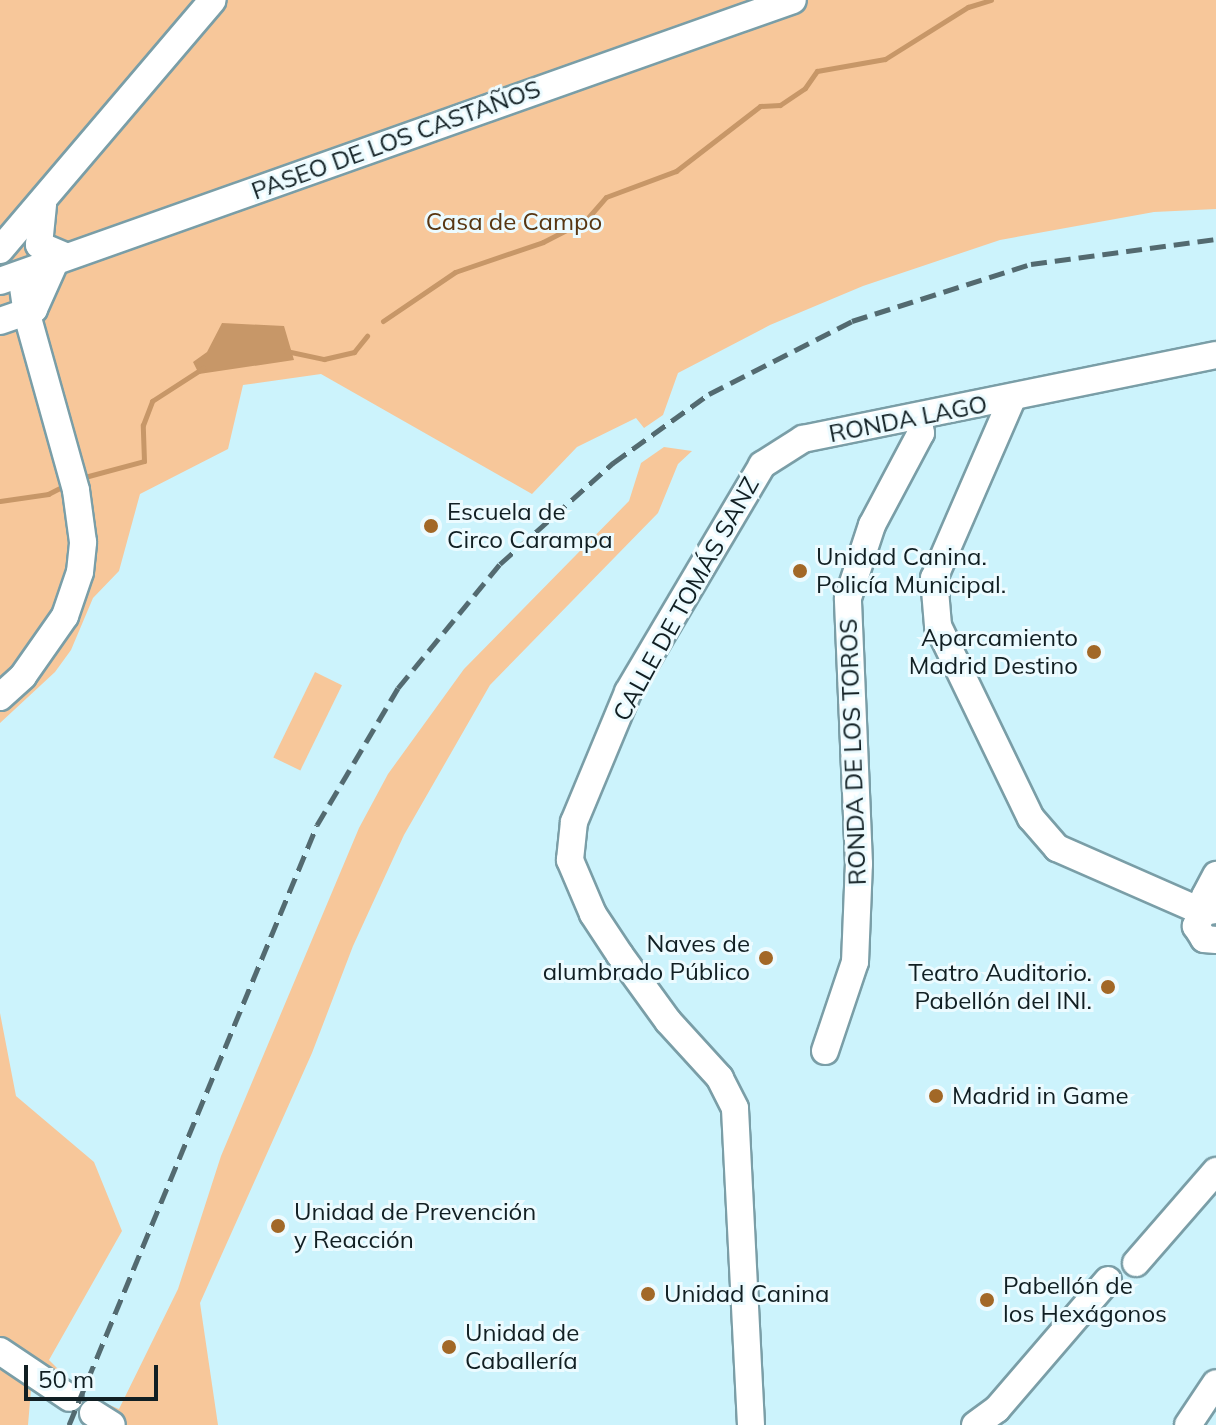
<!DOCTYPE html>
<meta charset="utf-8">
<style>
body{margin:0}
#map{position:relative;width:1216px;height:1425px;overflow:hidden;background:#ccf3fc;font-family:Mulish,sans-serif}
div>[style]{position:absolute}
.green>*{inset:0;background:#f7c79a;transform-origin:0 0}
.water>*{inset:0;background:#c79768}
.stream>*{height:5px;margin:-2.5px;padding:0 2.5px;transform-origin:2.5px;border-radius:2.5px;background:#c79768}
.roads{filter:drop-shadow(2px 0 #7a9ea7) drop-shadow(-2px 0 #7a9ea7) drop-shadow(0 2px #7a9ea7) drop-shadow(0 -2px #7a9ea7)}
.minor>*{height:26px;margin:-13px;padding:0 13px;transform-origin:13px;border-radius:13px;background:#fff}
.rail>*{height:5px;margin-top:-2.5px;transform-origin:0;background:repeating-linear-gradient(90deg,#536a70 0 16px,transparent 0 24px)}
.dots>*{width:22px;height:22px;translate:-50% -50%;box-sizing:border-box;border:4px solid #ecfbff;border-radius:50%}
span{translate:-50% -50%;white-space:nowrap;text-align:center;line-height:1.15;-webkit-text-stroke:6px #ecfbff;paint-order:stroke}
.street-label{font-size:24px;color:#111f23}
.park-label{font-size:24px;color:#583612}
.poi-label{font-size:24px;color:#111f23}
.left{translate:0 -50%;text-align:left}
.right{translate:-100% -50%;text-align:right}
.scale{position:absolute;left:24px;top:1365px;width:134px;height:36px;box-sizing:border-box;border:4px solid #111f23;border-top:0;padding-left:10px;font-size:24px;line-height:28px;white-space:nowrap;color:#111f23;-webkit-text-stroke:6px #ecfbff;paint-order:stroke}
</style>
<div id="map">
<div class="green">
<i style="clip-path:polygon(0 0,1216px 0,1216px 209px,1154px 212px,1000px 240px,863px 286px,770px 325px,678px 373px,663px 415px,644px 428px,636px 418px,577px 447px,532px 494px,321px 374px,243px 385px,228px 449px,140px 494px,119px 571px,93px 598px,71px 650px,55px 672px,0 723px)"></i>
<i style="clip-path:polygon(664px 447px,692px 451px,678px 464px,658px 513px,490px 685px,404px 835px,353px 946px,312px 1053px,200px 1303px,218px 1425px,89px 1425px,100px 1401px,119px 1409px,178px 1289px,221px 1156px,359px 828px,388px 774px,464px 669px,629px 501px,641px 463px)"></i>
<i style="left:315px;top:672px;width:30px;height:95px;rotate:26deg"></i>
<i style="clip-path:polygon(0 1013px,16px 1096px,94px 1162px,122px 1231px,49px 1360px,77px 1388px,31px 1390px,28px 1425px,0 1425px)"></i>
</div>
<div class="water">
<i style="clip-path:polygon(222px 323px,284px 326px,294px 360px,199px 374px,193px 362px,207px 352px)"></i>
</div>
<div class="stream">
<i style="left:383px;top:321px;width:87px;rotate:-34.2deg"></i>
<i style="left:455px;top:272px;width:93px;rotate:-18.8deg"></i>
<i style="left:543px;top:242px;width:48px;rotate:-27.1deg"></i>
<i style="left:586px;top:220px;width:30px;rotate:-49deg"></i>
<i style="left:606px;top:197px;width:75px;rotate:-20.4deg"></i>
<i style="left:676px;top:171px;width:106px;rotate:-37.7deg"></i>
<i style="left:760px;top:106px;width:20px;rotate:-3deg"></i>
<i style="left:780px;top:105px;width:30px;rotate:-34deg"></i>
<i style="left:805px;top:88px;width:21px;rotate:-55deg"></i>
<i style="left:817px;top:71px;width:69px;rotate:-10deg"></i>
<i style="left:885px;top:59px;width:98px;rotate:-32.1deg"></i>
<i style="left:968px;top:7px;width:24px;rotate:-17deg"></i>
<i style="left:286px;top:351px;width:39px;rotate:12deg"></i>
<i style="left:324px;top:359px;width:31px;rotate:-13deg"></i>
<i style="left:354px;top:352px;width:21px;rotate:-51deg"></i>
<i style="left:81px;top:478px;width:65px;rotate:-15.1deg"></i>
<i style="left:144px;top:461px;width:36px;rotate:-92deg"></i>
<i style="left:143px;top:425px;width:26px;rotate:-69deg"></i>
<i style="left:152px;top:401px;width:61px;rotate:-32.9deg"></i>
<i style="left:0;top:501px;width:49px;rotate:-8.3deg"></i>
<i style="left:48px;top:494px;width:22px;rotate:-27deg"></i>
</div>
<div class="roads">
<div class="minor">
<i style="left:43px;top:205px;width:40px;rotate:95.7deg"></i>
<i style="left:39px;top:245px;width:30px;rotate:23deg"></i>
<i style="left:0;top:250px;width:328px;rotate:-49.6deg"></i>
<i style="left:0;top:281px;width:841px;rotate:-19.51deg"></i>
<i style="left:0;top:321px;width:36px;rotate:-19deg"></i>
<i style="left:34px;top:309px;width:51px;rotate:-65.9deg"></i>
<i style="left:1012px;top:399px;width:195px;rotate:113.5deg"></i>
<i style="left:934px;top:578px;width:48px;rotate:85.2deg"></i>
<i style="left:938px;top:626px;width:213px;rotate:64.2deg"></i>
<i style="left:1031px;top:818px;width:40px;rotate:49deg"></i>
<i style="left:1057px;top:848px;width:159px;rotate:23.7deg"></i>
<i style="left:0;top:697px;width:31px;rotate:-42deg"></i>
<i style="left:23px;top:676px;width:73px;rotate:-55deg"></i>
<i style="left:65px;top:616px;width:46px;rotate:-71.2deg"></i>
<i style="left:80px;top:572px;width:30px;rotate:-84deg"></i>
<i style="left:83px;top:542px;width:52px;rotate:-97.7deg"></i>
<i style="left:76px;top:490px;width:183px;rotate:-105.6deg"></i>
<i style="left:27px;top:314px;width:40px;rotate:-98.5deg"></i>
<i style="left:1208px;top:910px;width:14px;rotate:-102deg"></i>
<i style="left:1205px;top:896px;width:24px;rotate:-62deg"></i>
<i style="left:1216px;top:910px;width:13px;rotate:171deg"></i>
<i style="left:1203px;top:912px;width:16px;rotate:117deg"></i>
<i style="left:1196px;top:926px;width:15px;rotate:58deg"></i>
<i style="left:1204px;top:939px;width:12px;rotate:5deg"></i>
<i style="left:825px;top:1051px;width:94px;rotate:-71.4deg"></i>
<i style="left:855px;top:962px;width:98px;rotate:-87.7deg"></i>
<i style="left:859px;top:864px;width:266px;rotate:-92.4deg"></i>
<i style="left:848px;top:598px;width:77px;rotate:-71.8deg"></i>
<i style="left:872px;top:525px;width:104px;rotate:-62deg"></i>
<i style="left:921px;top:433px;width:16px;rotate:-101deg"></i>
<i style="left:1136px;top:1263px;width:122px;rotate:-49deg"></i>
<i style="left:0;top:1351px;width:84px;rotate:33.9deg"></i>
<i style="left:93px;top:1413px;width:22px;rotate:32deg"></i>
<i style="left:751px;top:1425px;width:317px;rotate:-92.9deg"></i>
<i style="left:735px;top:1108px;width:34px;rotate:-117deg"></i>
<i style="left:720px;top:1078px;width:77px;rotate:-132.4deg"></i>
<i style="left:668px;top:1021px;width:82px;rotate:-126deg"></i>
<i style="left:620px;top:955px;width:49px;rotate:-123.4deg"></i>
<i style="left:593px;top:914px;width:59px;rotate:-113.1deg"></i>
<i style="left:570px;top:860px;width:38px;rotate:-84deg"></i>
<i style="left:574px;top:822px;width:141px;rotate:-67.4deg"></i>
<i style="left:628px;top:692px;width:264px;rotate:-59.4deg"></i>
<i style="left:762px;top:465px;width:49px;rotate:-32.4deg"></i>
<i style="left:803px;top:439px;width:421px;rotate:-11.5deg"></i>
<i style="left:975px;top:1425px;width:27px;rotate:-36deg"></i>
<i style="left:997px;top:1409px;width:170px;rotate:-49.3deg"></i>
<i style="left:1188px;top:1425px;width:50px;rotate:-56.3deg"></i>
</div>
</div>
<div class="rail">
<i style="left:69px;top:1425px;width:649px;rotate:-67.54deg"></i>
<i style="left:317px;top:825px;width:159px;rotate:-59.4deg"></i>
<i style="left:398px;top:688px;width:161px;rotate:-50.6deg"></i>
<i style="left:500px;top:564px;width:152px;rotate:-41.8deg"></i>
<i style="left:613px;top:463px;width:118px;rotate:-35.7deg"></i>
<i style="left:709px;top:394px;width:161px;rotate:-27deg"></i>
<i style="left:852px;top:321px;width:188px;rotate:-17.7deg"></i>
<i style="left:1031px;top:264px;width:187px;rotate:-7.7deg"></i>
</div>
<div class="dots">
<i style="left:431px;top:526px;background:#a26827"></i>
<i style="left:800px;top:571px;background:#a26827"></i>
<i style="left:1094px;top:652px;background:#a26827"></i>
<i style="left:766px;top:958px;background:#a26827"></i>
<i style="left:1108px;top:987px;background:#a26827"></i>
<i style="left:936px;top:1096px;background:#a26827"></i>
<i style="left:278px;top:1226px;background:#a26827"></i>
<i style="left:648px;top:1294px;background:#a26827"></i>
<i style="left:987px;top:1300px;background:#a26827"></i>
<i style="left:449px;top:1347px;background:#a26827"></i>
</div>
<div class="street-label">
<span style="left:396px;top:140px;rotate:-20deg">PASEO DE LOS CASTAÑOS</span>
<span style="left:908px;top:419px;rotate:-11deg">RONDA LAGO</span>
<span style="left:686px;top:599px;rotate:-61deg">CALLE DE TOMÁS SANZ</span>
<span style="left:853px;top:752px;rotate:-92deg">RONDA DE LOS TOROS</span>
</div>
<div class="park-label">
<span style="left:514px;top:222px">Casa de Campo</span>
</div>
<div class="poi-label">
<span class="left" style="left:447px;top:526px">Escuela de<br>Circo Carampa</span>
<span class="left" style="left:816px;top:571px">Unidad Canina.<br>Policía Municipal.</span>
<span class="right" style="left:1078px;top:652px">Aparcamiento<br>Madrid Destino</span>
<span class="right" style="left:750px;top:958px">Naves de<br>alumbrado Público</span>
<span class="right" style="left:1092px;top:987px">Teatro Auditorio.<br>Pabellón del INI.</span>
<span class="left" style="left:952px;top:1096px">Madrid in Game</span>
<span class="left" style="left:294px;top:1226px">Unidad de Prevención<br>y Reacción</span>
<span class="left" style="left:1003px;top:1300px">Pabellón de<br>los Hexágonos</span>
<span class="left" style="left:664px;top:1294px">Unidad Canina</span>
<span class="left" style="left:465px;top:1347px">Unidad de<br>Caballería</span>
</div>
<div class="scale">50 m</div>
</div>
